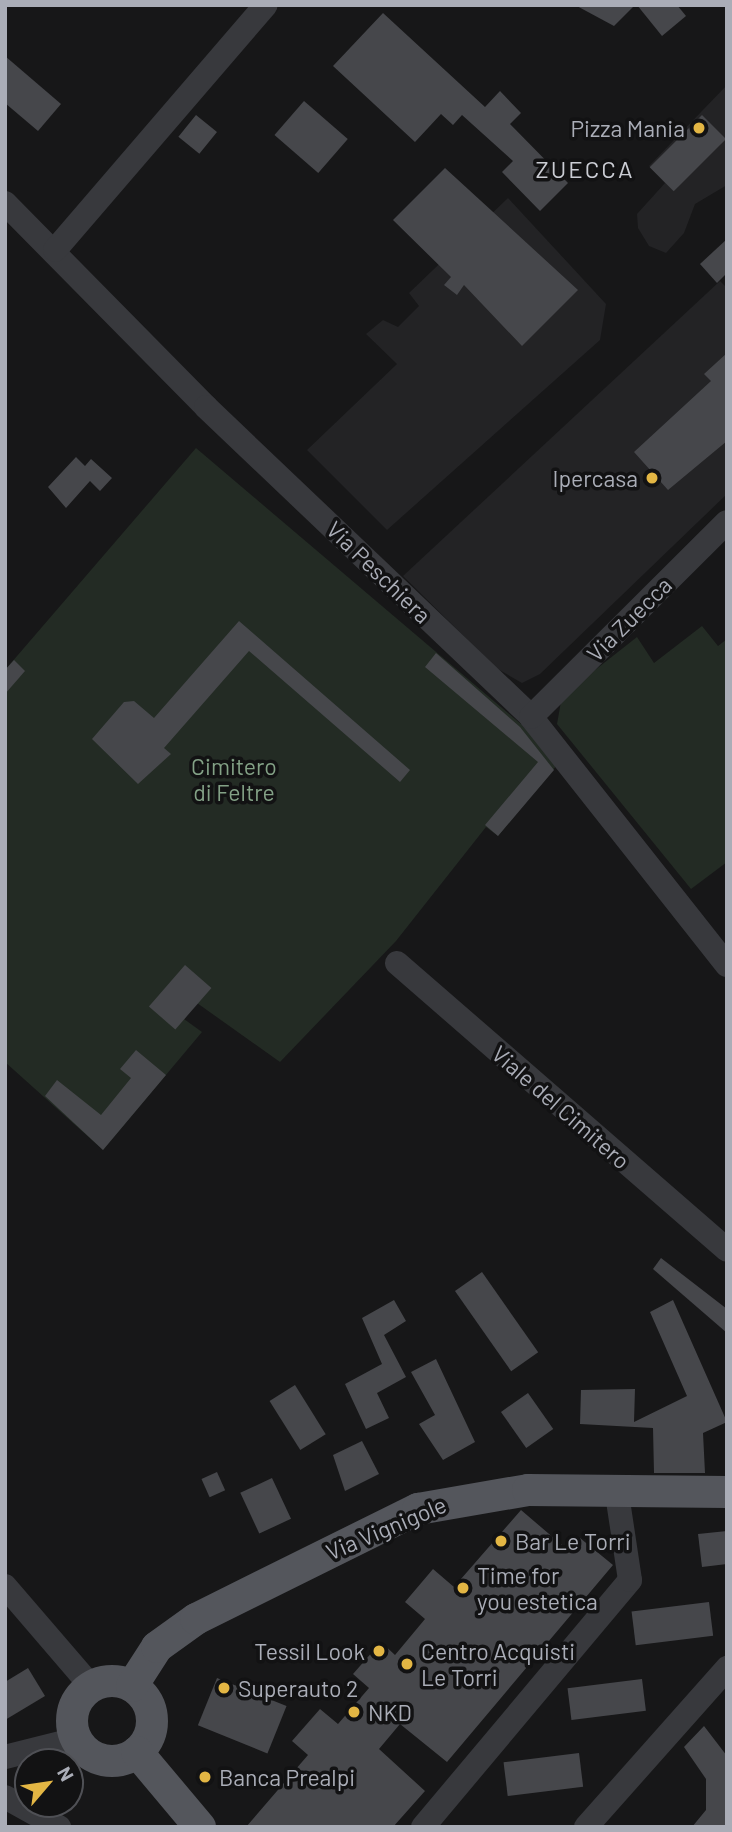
<!DOCTYPE html>
<style>
body{margin:0}
#map{position:relative;width:732px;height:1832px;overflow:hidden;background:#171718;font-family:Barlow,sans-serif}
div>[style]{position:absolute}
.built>*{inset:0;background:#232325}
.green>*{inset:0;background:#232b24}
.building>*{inset:0;background:#46474b;transform-origin:0 0}
.minor>*{height:24px;margin:-12px;padding:0 12px;transform-origin:12px;border-radius:12px;background:#38393d}
.major>*{height:32px;margin:-16px;padding:0 16px;transform-origin:16px;border-radius:16px;background:#54565c}
.major>.ring{margin:-16px;padding:0;box-sizing:content-box;background:none;border:32px solid #54565c;border-radius:50%}
.dots>*{width:19px;height:19px;translate:-50% -50%;box-sizing:border-box;border:4px solid #121213;border-radius:50%}
span{translate:-50% -50%;white-space:nowrap;text-align:center;line-height:1.15;-webkit-text-stroke:7px #121213;paint-order:stroke}
.poi-label{font-size:23px;color:#aaadb7}
.right{translate:-100% -50%;text-align:right}
.left{translate:0 -50%;text-align:left}
.street-label{font-size:23px;color:#aaadb7}
.park-label{font-size:23px;color:#83a186}
.neighbourhood-label{font-size:24px;color:#cbcdd4;letter-spacing:2px}
.frame{position:absolute;inset:0;border:7px solid #aaadb7;pointer-events:none}
.north{position:absolute;left:14px;top:1748px;width:70px;height:70px;box-sizing:border-box;background:#121213;border:2px solid #4f5055;border-radius:50%;rotate:61deg;font-size:19px;font-weight:700;line-height:28px;text-align:center;color:#aaadb7}
.north::after{content:'';display:block;margin:auto;width:24px;height:32px;background:#e3b644;clip-path:polygon(50% 0,100% 100%,50% 72%,0 100%)}
</style>
<div id="map">
<div class="built">
<i style="clip-path:polygon(727px 85px,727px 185px,695px 204px,684px 233px,666px 253px,649px 246px,638px 228px,637px 214px,665px 183px,649px 166px)"></i>
<i style="clip-path:polygon(508px 198px,606px 304px,600px 340px,387px 530px,307px 450px,397px 364px,366px 334px,383px 320px,398px 327px,419px 306px,409px 293px)"></i>
<i style="clip-path:polygon(720px 281px,727px 288px,727px 494px,540px 674px,522px 683px,496px 668px,403px 576px)"></i>
</div>
<div class="green">
<i style="clip-path:polygon(196px 448px,562px 759px,498px 836px,486px 827px,396px 941px,280px 1062px,197px 1003px,184px 1019px,202px 1032px,103px 1150px,5px 1062px,5px 670px)"></i>
<i style="clip-path:polygon(702px 626px,718px 646px,727px 639px,727px 862px,691px 889px,557px 724px,562px 696px,637px 637px,654px 663px)"></i>
</div>
<div class="building">
<i style="clip-path:polygon(575px 5px,635px 5px,614px 26px)"></i>
<i style="clip-path:polygon(637px 5px,677px 5px,686px 16px,662px 36px)"></i>
<i style="clip-path:polygon(383px 13px,485px 107px,500px 91px,521px 113px,510px 124px,568px 183px,540px 211px,502px 172px,513px 161px,462px 115px,453px 125px,441px 114px,415px 142px,333px 66px)"></i>
<i style="clip-path:polygon(5px 56px,61px 104px,38px 131px,5px 103px)"></i>
<i style="left:304px;top:101px;width:58px;height:45px;rotate:41deg"></i>
<i style="left:196px;top:115px;width:27px;height:28px;rotate:39deg"></i>
<i style="left:702px;top:115px;width:34px;height:74px;rotate:45deg"></i>
<i style="clip-path:polygon(445px 168px,578px 290px,522px 346px,464px 285px,457px 295px,444px 285px,451px 277px,393px 220px)"></i>
<i style="clip-path:polygon(727px 239px,727px 273px,717px 283px,700px 264px)"></i>
<i style="clip-path:polygon(727px 353px,727px 441px,668px 490px,634px 452px,711px 381px,704px 374px)"></i>
<i style="clip-path:polygon(76px 457px,85px 466px,91px 459px,112px 478px,100px 491px,90px 481px,66px 508px,48px 487px)"></i>
<i style="clip-path:polygon(239px 621px,410px 770px,400px 782px,249px 651px,164px 748px,171px 754px,138px 784px,92px 739px,124px 702px,134px 701px,154px 718px)"></i>
<i style="clip-path:polygon(436px 653px,520px 727px,554px 770px,498px 836px,485px 825px,538px 762px,425px 667px)"></i>
<i style="clip-path:polygon(14px 660px,25px 671px,5px 694px,5px 670px)"></i>
<i style="left:185px;top:965px;width:35px;height:55px;rotate:41deg"></i>
<i style="clip-path:polygon(136px 1050px,166px 1075px,103px 1150px,45px 1096px,57px 1080px,101px 1115px,131px 1078px,120px 1069px)"></i>
<i style="clip-path:polygon(661px 1258px,727px 1309px,727px 1333px,653px 1269px)"></i>
<i style="left:482px;top:1272px;width:98px;height:33px;rotate:55deg"></i>
<i style="clip-path:polygon(394px 1300px,406px 1321px,384px 1335px,406px 1377px,377px 1393px,389px 1418px,366px 1429px,345px 1384px,382px 1364px,362px 1318px)"></i>
<i style="clip-path:polygon(673px 1300px,727px 1422px,703px 1433px,705px 1473px,654px 1473px,653px 1428px,580px 1424px,581px 1390px,635px 1389px,634px 1422px,687px 1396px,650px 1312px)"></i>
<i style="clip-path:polygon(436px 1359px,475px 1442px,443px 1460px,419px 1424px,435px 1415px,411px 1372px)"></i>
<i style="left:295px;top:1385px;width:58px;height:30px;rotate:58deg"></i>
<i style="left:528px;top:1393px;width:44px;height:33px;rotate:55deg"></i>
<i style="clip-path:polygon(362px 1441px,379px 1474px,345px 1491px,333px 1455px)"></i>
<i style="left:217px;top:1472px;width:20px;height:17px;rotate:66deg"></i>
<i style="left:272px;top:1478px;width:45px;height:35px;rotate:65deg"></i>
<i style="clip-path:polygon(521px 1510px,569px 1551px,580px 1538px,613px 1565px,447px 1762px,400px 1724px,379px 1749px,425px 1791px,393px 1827px,246px 1827px,308px 1755px,292px 1741px,320px 1709px,338px 1724px,369px 1688px,353px 1674px,381px 1642px,395px 1655px,425px 1619px,405px 1602px,433px 1569px,454px 1587px)"></i>
<i style="clip-path:polygon(727px 1531px,727px 1564px,702px 1567px,698px 1534px)"></i>
<i style="left:709px;top:1602px;width:34px;height:78px;rotate:83deg"></i>
<i style="clip-path:polygon(28px 1668px,45px 1696px,5px 1720px,5px 1682px)"></i>
<i style="left:217px;top:1678px;width:75px;height:51px;rotate:22deg"></i>
<i style="left:642px;top:1679px;width:32px;height:75px;rotate:83deg"></i>
<i style="clip-path:polygon(704px 1726px,727px 1756px,727px 1827px,692px 1827px,706px 1810px,706px 1779px,684px 1747px)"></i>
<i style="left:579px;top:1753px;width:34px;height:76px;rotate:83deg"></i>
</div>
<div class="minor">
<i style="left:5px;top:203px;width:286px;rotate:45.4deg"></i>
<i style="left:206px;top:407px;width:449px;rotate:43.6deg"></i>
<i style="left:531px;top:717px;width:316px;rotate:51.7deg"></i>
<i style="left:55px;top:250px;width:323px;rotate:-49.3deg"></i>
<i style="left:531px;top:717px;width:276px;rotate:-44.9deg"></i>
<i style="left:397px;top:963px;width:437px;rotate:41deg"></i>
<i style="left:5px;top:1586px;width:132px;rotate:49.3deg"></i>
<i style="left:5px;top:1757px;width:73px;rotate:-14.2deg"></i>
<i style="left:5px;top:1797px;width:62px;rotate:29.1deg"></i>
<i style="left:423px;top:1827px;width:322px;rotate:-50deg"></i>
<i style="left:630px;top:1580px;width:87px;rotate:-98.6deg"></i>
<i style="left:586px;top:1827px;width:213px;rotate:-48.4deg"></i>
</div>
<div class="major">
<i class="ring" style="left:72px;top:1681px;width:48px;height:48px"></i>
<i style="left:132px;top:1686px;width:46px;rotate:-57.3deg"></i>
<i style="left:157px;top:1647px;width:48px;rotate:-35.7deg"></i>
<i style="left:196px;top:1619px;width:248px;rotate:-26.4deg"></i>
<i style="left:418px;top:1509px;width:112px;rotate:-9.8deg"></i>
<i style="left:528px;top:1490px;width:199px;rotate:0.6deg"></i>
<i style="left:137px;top:1752px;width:98px;rotate:50deg"></i>
</div>
<div class="dots">
<i style="left:699px;top:128px;background:#e3b644"></i>
<i style="left:652px;top:478px;background:#e3b644"></i>
<i style="left:501px;top:1541px;background:#e3b644"></i>
<i style="left:463px;top:1588px;background:#e3b644"></i>
<i style="left:379px;top:1651px;background:#e3b644"></i>
<i style="left:407px;top:1664px;background:#e3b644"></i>
<i style="left:224px;top:1688px;background:#e3b644"></i>
<i style="left:354px;top:1712px;background:#e3b644"></i>
<i style="left:205px;top:1777px;background:#e3b644"></i>
</div>
<div class="poi-label">
<span class="right" style="left:685px;top:128px">Pizza Mania</span>
<span class="right" style="left:638px;top:478px">Ipercasa</span>
<span class="left" style="left:515px;top:1541px">Bar Le Torri</span>
<span class="left" style="left:477px;top:1588px">Time for<br>you estetica</span>
<span class="right" style="left:365px;top:1651px">Tessil Look</span>
<span class="left" style="left:421px;top:1664px">Centro Acquisti<br>Le Torri</span>
<span class="left" style="left:238px;top:1688px">Superauto 2</span>
<span class="left" style="left:368px;top:1712px">NKD</span>
<span class="left" style="left:219px;top:1777px">Banca Prealpi</span>
</div>
<div class="street-label">
<span style="left:379px;top:572px;rotate:44deg">Via Peschiera</span>
<span style="left:629px;top:619px;rotate:-45deg">Via Zuecca</span>
<span style="left:561px;top:1107px;rotate:41deg">Viale del Cimitero</span>
<span style="left:386px;top:1528px;rotate:-23deg">Via Vignigole</span>
</div>
<div class="park-label">
<span style="left:234px;top:779px">Cimitero<br>di Feltre</span>
</div>
<div class="neighbourhood-label">
<span style="left:585px;top:169px">ZUECCA</span>
</div>
<div class="frame"></div>
<div class="north">N</div>
</div>
